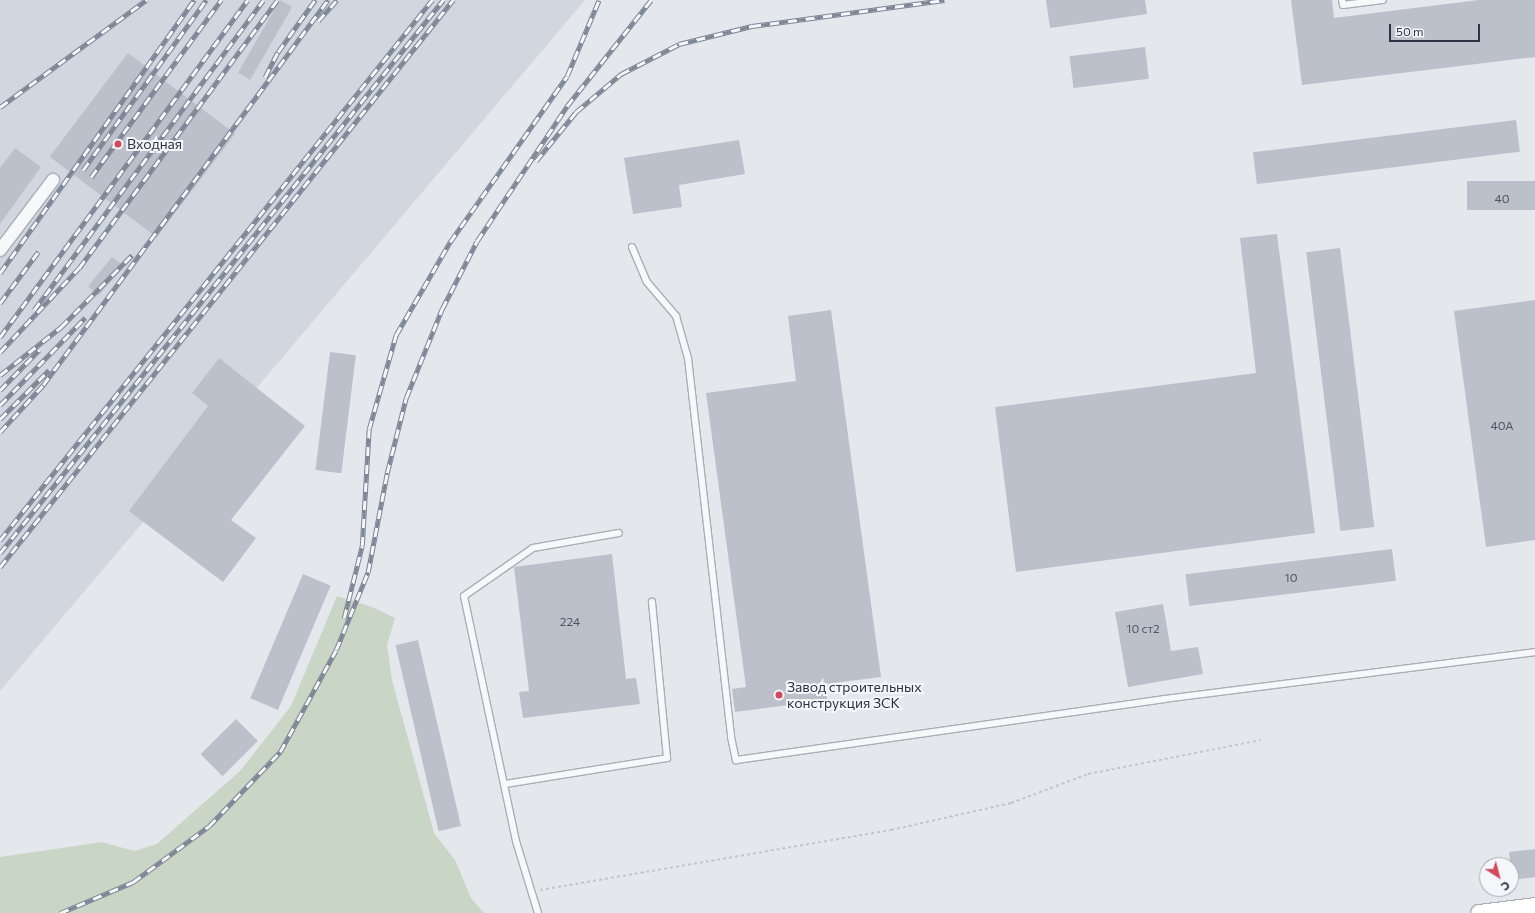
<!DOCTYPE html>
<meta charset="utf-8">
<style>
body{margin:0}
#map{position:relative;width:1535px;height:913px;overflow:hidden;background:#e4e7ec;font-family:Commissioner,sans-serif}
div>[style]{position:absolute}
.built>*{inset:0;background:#d2d6de}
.green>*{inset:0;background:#c9d6c5}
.building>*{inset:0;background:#bbc0ca;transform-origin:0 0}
.path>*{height:2px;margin-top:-1px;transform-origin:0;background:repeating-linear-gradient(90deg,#c2c5cb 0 3px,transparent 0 6px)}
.roads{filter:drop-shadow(1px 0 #a9aeb7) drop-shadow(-1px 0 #a9aeb7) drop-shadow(0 1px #a9aeb7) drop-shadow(0 -1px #a9aeb7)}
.service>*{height:6px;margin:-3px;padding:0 3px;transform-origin:3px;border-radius:3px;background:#f7f8fa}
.minor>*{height:12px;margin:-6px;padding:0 6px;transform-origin:6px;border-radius:6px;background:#f7f8fa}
.secondary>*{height:17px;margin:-8.5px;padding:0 8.5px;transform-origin:8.5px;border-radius:8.5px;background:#fff}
.rail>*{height:4.5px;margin-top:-2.25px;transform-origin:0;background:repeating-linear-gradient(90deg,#f4f6f9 0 9px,#7d8696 0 18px);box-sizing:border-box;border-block:1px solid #7d8696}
.dots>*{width:11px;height:11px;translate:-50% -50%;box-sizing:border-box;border:2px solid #f4f6f9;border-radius:50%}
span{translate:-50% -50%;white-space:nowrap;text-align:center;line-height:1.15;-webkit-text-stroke:4px #f4f6f9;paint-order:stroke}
.number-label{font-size:12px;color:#4f5766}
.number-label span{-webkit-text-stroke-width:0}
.poi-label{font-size:14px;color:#2b3445}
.left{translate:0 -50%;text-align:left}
.north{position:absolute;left:1479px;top:857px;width:40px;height:40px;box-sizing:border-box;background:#f4f6f9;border:1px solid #a4a8b1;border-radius:50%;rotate:144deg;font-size:11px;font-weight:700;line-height:16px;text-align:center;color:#2b3445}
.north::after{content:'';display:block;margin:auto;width:14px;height:18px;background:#d1495b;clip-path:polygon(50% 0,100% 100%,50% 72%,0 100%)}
.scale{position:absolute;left:1389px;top:24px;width:91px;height:18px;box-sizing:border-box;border:2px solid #2b3445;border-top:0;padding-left:5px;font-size:12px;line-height:14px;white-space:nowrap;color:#2b3445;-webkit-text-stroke:3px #f4f6f9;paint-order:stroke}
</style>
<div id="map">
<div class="built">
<i style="clip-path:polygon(0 0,585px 0,0 691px)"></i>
</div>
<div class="green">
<i style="clip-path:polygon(337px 596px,372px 607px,395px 618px,387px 645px,392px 680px,434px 833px,455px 860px,471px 898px,484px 913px,0 913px,0 857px,102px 842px,134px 851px,157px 844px,240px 771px,291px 706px)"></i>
</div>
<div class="building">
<i style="left:280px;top:0;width:14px;height:84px;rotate:30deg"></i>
<i style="clip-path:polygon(1046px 0,1145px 0,1147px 14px,1050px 28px)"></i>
<i style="clip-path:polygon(1291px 0,1332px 0,1334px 18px,1479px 0,1535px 0,1535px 57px,1302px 85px)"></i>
<i style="left:1145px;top:47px;width:32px;height:76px;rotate:83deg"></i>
<i style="left:128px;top:53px;width:134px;height:130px;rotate:37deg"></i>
<i style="left:1516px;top:120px;width:32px;height:265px;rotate:83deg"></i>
<i style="clip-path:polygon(739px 140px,745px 174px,679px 185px,682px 207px,633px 214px,624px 158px)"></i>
<i style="clip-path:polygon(15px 148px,41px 167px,0 224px,0 168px)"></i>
<i style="left:1535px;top:181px;width:29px;height:68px;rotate:90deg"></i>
<i style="clip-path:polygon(1277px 234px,1315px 533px,1016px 572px,995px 407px,1256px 373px,1240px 238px)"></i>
<i style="left:1340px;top:248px;width:281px;height:34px;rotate:83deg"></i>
<i style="left:112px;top:257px;width:14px;height:38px;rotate:39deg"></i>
<i style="clip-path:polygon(1535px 300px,1535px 540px,1486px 547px,1454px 311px)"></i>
<i style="clip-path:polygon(831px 310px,881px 677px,825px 684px,827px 700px,735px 712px,732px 689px,746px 687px,706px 393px,796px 381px,788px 316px)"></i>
<i style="left:330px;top:352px;width:26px;height:119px;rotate:7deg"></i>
<i style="clip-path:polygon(219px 358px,305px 426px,231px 520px,256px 538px,223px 582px,129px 511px,208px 406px,192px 393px)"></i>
<i style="left:1392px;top:549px;width:32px;height:208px;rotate:83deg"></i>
<i style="clip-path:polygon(612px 554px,626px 679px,636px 678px,640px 704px,523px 718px,519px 692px,529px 691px,514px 567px)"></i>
<i style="left:303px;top:574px;width:30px;height:135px;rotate:23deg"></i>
<i style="clip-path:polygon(1163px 604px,1171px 651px,1198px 647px,1203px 674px,1128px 687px,1115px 612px)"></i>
<i style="left:418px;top:640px;width:191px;height:23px;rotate:77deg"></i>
<i style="left:236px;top:719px;width:31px;height:50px;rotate:45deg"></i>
<i style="clip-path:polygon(1535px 849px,1535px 877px,1512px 880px,1509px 852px)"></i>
</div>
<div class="path">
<i style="left:540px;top:890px;width:356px;rotate:-9.7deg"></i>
<i style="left:891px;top:830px;width:123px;rotate:-12.7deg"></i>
<i style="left:1011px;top:803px;width:82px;rotate:-20.6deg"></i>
<i style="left:1088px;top:774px;width:176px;rotate:-11.1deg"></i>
</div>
<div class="roads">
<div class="service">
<i style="left:1342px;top:0;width:5px;rotate:79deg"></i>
<i style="left:1343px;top:5px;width:40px;rotate:-7.1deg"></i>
<i style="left:632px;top:247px;width:38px;rotate:67deg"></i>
<i style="left:647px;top:282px;width:45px;rotate:49.5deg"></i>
<i style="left:676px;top:316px;width:44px;rotate:74.1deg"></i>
<i style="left:688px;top:358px;width:381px;rotate:83.5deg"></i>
<i style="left:731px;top:737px;width:24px;rotate:78deg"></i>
<i style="left:736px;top:760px;width:432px;rotate:-8.1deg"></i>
<i style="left:1164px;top:699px;width:374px;rotate:-7.2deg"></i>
<i style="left:505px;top:784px;width:164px;rotate:-9.1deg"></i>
<i style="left:667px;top:758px;width:157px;rotate:-95.5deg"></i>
<i style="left:538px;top:913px;width:75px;rotate:-107deg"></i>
<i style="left:516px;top:841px;width:250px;rotate:-102deg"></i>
<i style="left:464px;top:596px;width:84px;rotate:-34.8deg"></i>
<i style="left:533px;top:548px;width:87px;rotate:-9.9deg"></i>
</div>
<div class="minor">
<i style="left:0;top:250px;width:88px;rotate:-52.9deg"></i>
</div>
<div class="secondary">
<i style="left:1479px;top:913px;width:56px;rotate:-7.1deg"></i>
</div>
</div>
<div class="rail">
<i style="left:318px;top:21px;width:28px;rotate:-48deg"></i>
<i style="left:265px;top:77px;width:28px;rotate:-63deg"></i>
<i style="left:278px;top:52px;width:64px;rotate:-54.6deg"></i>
<i style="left:0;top:107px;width:181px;rotate:-36.2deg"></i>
<i style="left:536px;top:161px;width:63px;rotate:-50.8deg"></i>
<i style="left:576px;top:112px;width:59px;rotate:-40.2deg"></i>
<i style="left:621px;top:74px;width:65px;rotate:-27.3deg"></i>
<i style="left:679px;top:44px;width:75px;rotate:-13.9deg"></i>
<i style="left:752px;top:26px;width:194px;rotate:-7.7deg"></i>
<i style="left:83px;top:170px;width:210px;rotate:-54.1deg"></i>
<i style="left:91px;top:177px;width:220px;rotate:-53.7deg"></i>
<i style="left:0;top:273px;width:335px;rotate:-54.6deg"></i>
<i style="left:0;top:303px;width:64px;rotate:-53.3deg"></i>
<i style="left:34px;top:310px;width:385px;rotate:-53.5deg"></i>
<i style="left:0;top:337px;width:418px;rotate:-53.7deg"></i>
<i style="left:0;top:352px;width:115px;rotate:-46.8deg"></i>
<i style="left:79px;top:268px;width:333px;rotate:-53.5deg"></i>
<i style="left:0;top:375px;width:78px;rotate:-38.2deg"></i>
<i style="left:61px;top:327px;width:101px;rotate:-45.4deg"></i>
<i style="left:0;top:390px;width:56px;rotate:-45.7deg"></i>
<i style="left:0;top:405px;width:122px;rotate:-45.7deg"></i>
<i style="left:0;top:419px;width:69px;rotate:-45deg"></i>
<i style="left:0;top:432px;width:64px;rotate:-47.5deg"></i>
<i style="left:43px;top:385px;width:479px;rotate:-53.5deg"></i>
<i style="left:0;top:540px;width:692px;rotate:-51.34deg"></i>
<i style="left:0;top:553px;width:709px;rotate:-51.3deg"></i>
<i style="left:0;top:567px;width:726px;rotate:-51.38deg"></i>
<i style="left:344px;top:618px;width:74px;rotate:-76deg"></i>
<i style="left:362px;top:546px;width:117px;rotate:-86.6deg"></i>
<i style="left:369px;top:429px;width:98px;rotate:-74deg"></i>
<i style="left:396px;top:335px;width:108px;rotate:-59.9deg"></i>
<i style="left:450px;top:242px;width:203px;rotate:-54.8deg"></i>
<i style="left:567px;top:76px;width:82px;rotate:-67.2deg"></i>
<i style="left:60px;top:913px;width:79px;rotate:-23deg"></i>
<i style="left:133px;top:882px;width:94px;rotate:-36.4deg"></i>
<i style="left:209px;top:826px;width:103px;rotate:-46.2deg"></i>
<i style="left:280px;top:752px;width:116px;rotate:-61.2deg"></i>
<i style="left:336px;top:650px;width:84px;rotate:-67.7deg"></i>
<i style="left:368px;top:572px;width:101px;rotate:-79.1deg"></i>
<i style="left:387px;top:473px;width:77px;rotate:-75.8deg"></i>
<i style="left:406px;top:398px;width:96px;rotate:-68deg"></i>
<i style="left:442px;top:309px;width:76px;rotate:-62.8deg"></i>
<i style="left:477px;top:241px;width:162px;rotate:-56.3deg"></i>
<i style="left:567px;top:106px;width:135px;rotate:-51.6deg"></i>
</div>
<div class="dots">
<i style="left:118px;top:144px;background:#d1495b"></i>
<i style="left:779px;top:695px;background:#d1495b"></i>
</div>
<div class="number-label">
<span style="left:1502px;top:199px">40</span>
<span style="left:1502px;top:426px">40А</span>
<span style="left:1291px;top:578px">10</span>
<span style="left:570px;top:622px">224</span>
<span style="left:1143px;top:629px">10 ст2</span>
</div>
<div class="poi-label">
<span class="left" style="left:127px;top:144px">Входная</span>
<span class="left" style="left:787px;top:695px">Завод строительных<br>конструкция ЗСК</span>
</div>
<div class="north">С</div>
<div class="scale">50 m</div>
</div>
